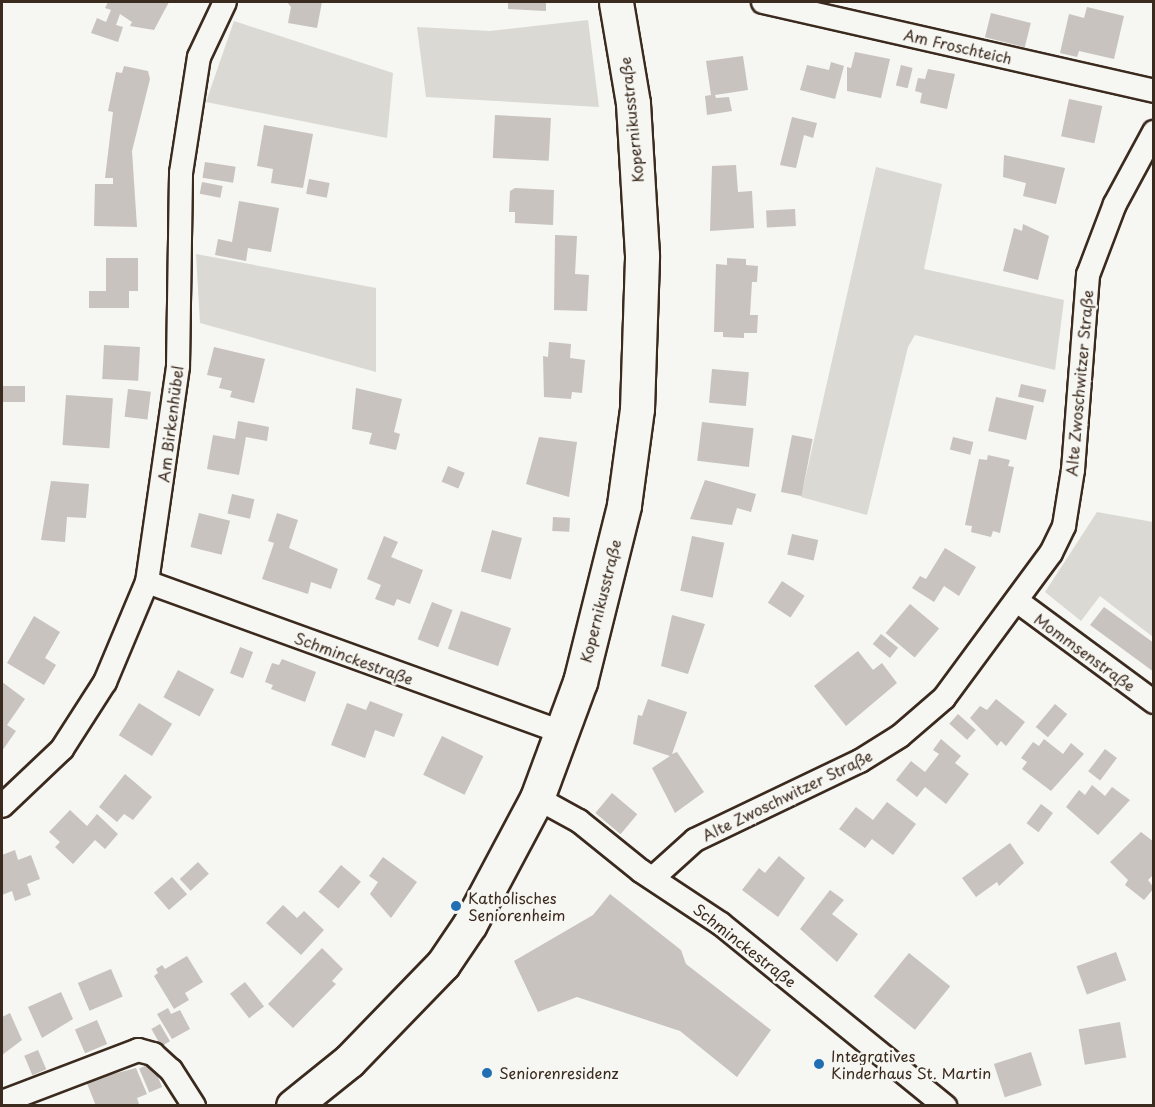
<!DOCTYPE html>
<meta charset="utf-8">
<style>
body{margin:0}
#map{position:relative;width:1155px;height:1107px;overflow:hidden;background:#f6f6f2;font-family:"Playpen Sans",sans-serif}
div>[style]{position:absolute}
.green>*{inset:0;background:#dad9d3}
.building>*{inset:0;background:#c8c3be;transform-origin:0 0}
.roads{filter:drop-shadow(2px 0 #3b2a1e) drop-shadow(-2px 0 #3b2a1e) drop-shadow(0 2px #3b2a1e) drop-shadow(0 -2px #3b2a1e)}
.street>*{height:22px;margin:-11px;padding:0 11px;transform-origin:11px;border-radius:11px;background:#f6f6f2}
.secondary>*{height:33px;margin:-16.5px;padding:0 16.5px;transform-origin:16.5px;border-radius:16.5px;background:#f6f6f2}
.dots>*{width:16px;height:16px;translate:-50% -50%;box-sizing:border-box;border:3px solid #f6f6f2;border-radius:50%}
span{translate:-50% -50%;white-space:nowrap;text-align:center;line-height:1.15;-webkit-text-stroke:5px #f6f6f2;paint-order:stroke}
.street-label{font-size:15px;color:#3b2a1e}
.poi-label{font-size:15px;color:#3b2a1e}
.left{translate:0 -50%;text-align:left}
.frame{position:absolute;inset:0;border:3px solid #3b2a1e;pointer-events:none}
</style>
<div id="map">
<div class="green">
<i style="clip-path:polygon(588px 20px,599px 107px,426px 97px,417px 27px,490px 31px)"></i>
<i style="clip-path:polygon(234px 21px,393px 73px,387px 138px,206px 102px)"></i>
<i style="clip-path:polygon(876px 167px,942px 184px,924px 269px,1064px 300px,1055px 370px,915px 335px,908px 347px,867px 515px,801px 497px)"></i>
<i style="clip-path:polygon(196px 254px,376px 288px,376px 372px,200px 323px)"></i>
<i style="clip-path:polygon(1097px 512px,1153px 522px,1153px 637px,1100px 596px,1081px 621px,1045px 592px)"></i>
</div>
<div class="building">
<i style="clip-path:polygon(108px 2px,169px 2px,154px 30px,130px 26px,132px 22px,120px 14px,116px 25px,123px 27px,118px 42px,91px 33px,97px 18px,106px 22px,111px 10px,105px 8px)"></i>
<i style="clip-path:polygon(287px 2px,322px 2px,317px 28px,288px 23px,291px 7px)"></i>
<i style="clip-path:polygon(508px 2px,546px 2px,546px 11px,508px 9px)"></i>
<i style="clip-path:polygon(1087px 7px,1124px 16px,1114px 59px,1079px 51px,1077px 57px,1060px 53px,1069px 14px,1084px 18px)"></i>
<i style="left:991px;top:13px;width:41px;height:25px;rotate:14deg"></i>
<i style="clip-path:polygon(855px 52px,890px 59px,881px 98px,847px 91px,847px 67px,851px 68px)"></i>
<i style="clip-path:polygon(743px 56px,748px 90px,715px 95px,716px 98px,729px 97px,732px 111px,707px 115px,705px 96px,711px 95px,706px 61px)"></i>
<i style="clip-path:polygon(831px 62px,844px 66px,835px 99px,800px 90px,807px 65px,829px 70px)"></i>
<i style="left:901px;top:65px;width:12px;height:21px;rotate:14deg"></i>
<i style="clip-path:polygon(124px 66px,148px 71px,150px 79px,132px 151px,137px 227px,94px 226px,95px 184px,113px 184px,113px 178px,105px 178px,113px 112px,108px 111px,116px 72px,122px 73px)"></i>
<i style="clip-path:polygon(928px 69px,955px 74px,947px 109px,920px 103px,922px 93px,915px 91px,918px 78px,925px 79px)"></i>
<i style="left:1069px;top:99px;width:34px;height:38px;rotate:12deg"></i>
<i style="left:495px;top:115px;width:56px;height:43px;rotate:3deg"></i>
<i style="clip-path:polygon(792px 117px,817px 123px,813px 138px,804px 135px,796px 168px,780px 165px)"></i>
<i style="clip-path:polygon(264px 125px,313px 134px,303px 188px,271px 183px,273px 169px,257px 166px)"></i>
<i style="clip-path:polygon(1004px 155px,1065px 168px,1056px 204px,1023px 196px,1026px 183px,1003px 177px)"></i>
<i style="left:205px;top:162px;width:31px;height:16px;rotate:9deg"></i>
<i style="clip-path:polygon(736px 165px,738px 192px,752px 191px,754px 228px,710px 231px,712px 166px)"></i>
<i style="left:309px;top:179px;width:21px;height:15px;rotate:11deg"></i>
<i style="left:202px;top:182px;width:21px;height:12px;rotate:11deg"></i>
<i style="clip-path:polygon(515px 188px,554px 190px,553px 225px,515px 223px,515px 212px,509px 212px,510px 191px)"></i>
<i style="clip-path:polygon(239px 201px,279px 208px,271px 252px,248px 248px,246px 261px,215px 255px,218px 239px,232px 242px)"></i>
<i style="left:795px;top:209px;width:17px;height:29px;rotate:87deg"></i>
<i style="clip-path:polygon(1023px 224px,1049px 236px,1038px 280px,1003px 271px,1014px 228px,1022px 231px)"></i>
<i style="clip-path:polygon(555px 235px,577px 236px,575px 274px,589px 275px,587px 311px,554px 310px)"></i>
<i style="clip-path:polygon(106px 258px,138px 258px,138px 291px,129px 291px,129px 308px,89px 308px,89px 291px,106px 291px)"></i>
<i style="clip-path:polygon(727px 258px,746px 259px,746px 265px,758px 266px,757px 282px,752px 282px,750px 315px,758px 315px,757px 333px,744px 333px,744px 338px,723px 337px,723px 332px,714px 332px,716px 264px,727px 265px)"></i>
<i style="clip-path:polygon(549px 342px,571px 344px,570px 358px,585px 360px,582px 393px,572px 392px,571px 399px,544px 397px,543px 356px,548px 357px)"></i>
<i style="left:104px;top:345px;width:36px;height:34px;rotate:3deg"></i>
<i style="clip-path:polygon(214px 347px,265px 359px,254px 403px,230px 397px,232px 391px,219px 388px,222px 378px,207px 375px)"></i>
<i style="left:712px;top:369px;width:37px;height:34px;rotate:5deg"></i>
<i style="left:1021px;top:384px;width:26px;height:13px;rotate:13deg"></i>
<i style="left:2px;top:386px;width:23px;height:16px"></i>
<i style="clip-path:polygon(356px 388px,402px 399px,394px 432px,400px 434px,396px 450px,369px 444px,372px 433px,352px 429px)"></i>
<i style="left:128px;top:389px;width:23px;height:28px;rotate:7deg"></i>
<i style="left:66px;top:395px;width:47px;height:50px;rotate:4deg"></i>
<i style="left:996px;top:397px;width:39px;height:35px;rotate:13deg"></i>
<i style="clip-path:polygon(238px 421px,269px 427px,267px 441px,246px 437px,239px 475px,207px 469px,213px 435px,235px 439px)"></i>
<i style="left:702px;top:422px;width:52px;height:39px;rotate:7deg"></i>
<i style="left:792px;top:435px;width:21px;height:58px;rotate:11deg"></i>
<i style="clip-path:polygon(539px 437px,577px 442px,569px 497px,526px 484px)"></i>
<i style="left:953px;top:437px;width:21px;height:13px;rotate:14deg"></i>
<i style="clip-path:polygon(988px 455px,1010px 460px,1008px 466px,1014px 467px,1000px 533px,993px 531px,991px 537px,971px 532px,972px 526px,965px 525px,979px 459px,987px 460px)"></i>
<i style="left:448px;top:466px;width:18px;height:17px;rotate:22deg"></i>
<i style="clip-path:polygon(705px 480px,756px 494px,751px 512px,737px 508px,732px 525px,690px 519px)"></i>
<i style="clip-path:polygon(51px 481px,89px 484px,86px 518px,67px 517px,65px 542px,41px 540px)"></i>
<i style="left:232px;top:494px;width:23px;height:20px;rotate:13deg"></i>
<i style="left:199px;top:513px;width:32px;height:35px;rotate:14deg"></i>
<i style="clip-path:polygon(277px 513px,298px 520px,289px 548px,338px 569px,331px 589px,311px 582px,308px 594px,262px 579px,274px 543px,268px 541px)"></i>
<i style="left:553px;top:517px;width:17px;height:14px;rotate:3deg"></i>
<i style="left:492px;top:530px;width:31px;height:43px;rotate:15deg"></i>
<i style="left:792px;top:534px;width:27px;height:21px;rotate:13deg"></i>
<i style="clip-path:polygon(384px 536px,398px 542px,391px 557px,423px 570px,410px 604px,397px 599px,394px 606px,375px 599px,381px 585px,367px 579px)"></i>
<i style="left:692px;top:536px;width:33px;height:56px;rotate:12deg"></i>
<i style="clip-path:polygon(945px 548px,976px 567px,959px 596px,944px 586px,934px 602px,912px 588px,920px 576px,926px 579px)"></i>
<i style="left:782px;top:581px;width:27px;height:26px;rotate:33deg"></i>
<i style="left:432px;top:602px;width:22px;height:40px;rotate:21deg"></i>
<i style="left:910px;top:604px;width:38px;height:38px;rotate:40deg"></i>
<i style="clip-path:polygon(1104px 607px,1154px 643px,1154px 672px,1090px 625px)"></i>
<i style="left:461px;top:611px;width:53px;height:40px;rotate:19deg"></i>
<i style="clip-path:polygon(672px 615px,705px 624px,688px 674px,661px 666px)"></i>
<i style="clip-path:polygon(34px 616px,60px 632px,45px 658px,56px 665px,44px 685px,7px 663px)"></i>
<i style="left:881px;top:634px;width:22px;height:13px;rotate:39deg"></i>
<i style="left:240px;top:647px;width:14px;height:28px;rotate:21deg"></i>
<i style="clip-path:polygon(858px 651px,873px 670px,882px 663px,897px 683px,846px 726px,814px 686px)"></i>
<i style="clip-path:polygon(282px 659px,316px 672px,305px 702px,271px 689px,273px 685px,265px 682px,272px 663px,279px 665px)"></i>
<i style="left:178px;top:670px;width:41px;height:31px;rotate:28deg"></i>
<i style="clip-path:polygon(2px 682px,25px 699px,7px 725px,16px 731px,2px 751px)"></i>
<i style="clip-path:polygon(648px 699px,687px 712px,672px 754px,677px 752px,704px 792px,675px 813px,652px 768px,670px 756px,633px 744px,638px 715px,642px 716px)"></i>
<i style="clip-path:polygon(996px 699px,1025px 722px,1006px 746px,1001px 741px,997px 746px,970px 718px,980px 706px,987px 710px)"></i>
<i style="clip-path:polygon(370px 701px,403px 714px,394px 737px,375px 730px,365px 758px,331px 745px,347px 703px,366px 710px)"></i>
<i style="left:139px;top:703px;width:39px;height:38px;rotate:32deg"></i>
<i style="left:1055px;top:704px;width:16px;height:30px;rotate:40deg"></i>
<i style="left:958px;top:714px;width:24px;height:13px;rotate:42deg"></i>
<i style="left:442px;top:736px;width:46px;height:43px;rotate:26deg"></i>
<i style="clip-path:polygon(941px 739px,961px 756px,955px 763px,969px 774px,946px 804px,925px 787px,917px 797px,896px 780px,911px 761px,925px 772px,939px 754px,933px 750px)"></i>
<i style="clip-path:polygon(1044px 739px,1063px 754px,1071px 743px,1084px 754px,1051px 791px,1022px 769px,1027px 762px,1021px 758px,1033px 742px,1039px 746px)"></i>
<i style="left:1105px;top:749px;width:15px;height:28px;rotate:37deg"></i>
<i style="clip-path:polygon(125px 774px,152px 797px,133px 820px,124px 814px,117px 822px,99px 807px)"></i>
<i style="clip-path:polygon(1092px 785px,1105px 796px,1112px 787px,1130px 800px,1098px 835px,1066px 807px,1079px 790px,1085px 795px)"></i>
<i style="left:612px;top:793px;width:33px;height:26px;rotate:40deg"></i>
<i style="clip-path:polygon(887px 802px,916px 824px,893px 855px,872px 839px,865px 848px,839px 829px,856px 807px,873px 820px)"></i>
<i style="left:1041px;top:804px;width:15px;height:24px;rotate:37deg"></i>
<i style="clip-path:polygon(70px 810px,87px 826px,97px 814px,118px 834px,105px 849px,95px 840px,73px 864px,55px 847px,60px 842px,49px 832px)"></i>
<i style="clip-path:polygon(1141px 832px,1154px 842px,1154px 874px,1148px 880px,1154px 888px,1144px 900px,1125px 885px,1128px 880px,1110px 862px)"></i>
<i style="clip-path:polygon(1010px 843px,1024px 863px,999px 886px,997px 882px,976px 897px,962px 878px)"></i>
<i style="clip-path:polygon(15px 850px,18px 860px,31px 855px,40px 879px,27px 884px,31px 895px,15px 901px,12px 891px,2px 895px,2px 855px)"></i>
<i style="clip-path:polygon(779px 856px,805px 878px,778px 917px,742px 890px,759px 868px,765px 873px)"></i>
<i style="clip-path:polygon(383px 857px,417px 882px,391px 918px,370px 894px,378px 882px,369px 876px)"></i>
<i style="left:198px;top:862px;width:16px;height:25px;rotate:47deg"></i>
<i style="left:341px;top:865px;width:26px;height:35px;rotate:40deg"></i>
<i style="left:172px;top:877px;width:23px;height:24px;rotate:49deg"></i>
<i style="clip-path:polygon(830px 890px,844px 900px,832px 914px,858px 934px,837px 962px,800px 929px)"></i>
<i style="clip-path:polygon(610px 894px,681px 950px,686px 964px,771px 1030px,737px 1077px,680px 1031px,577px 997px,538px 1012px,514px 961px,593px 915px)"></i>
<i style="clip-path:polygon(283px 905px,297px 918px,304px 911px,324px 930px,301px 955px,266px 923px)"></i>
<i style="clip-path:polygon(322px 948px,343px 969px,332px 981px,336px 984px,293px 1028px,268px 1004px)"></i>
<i style="left:1116px;top:952px;width:30px;height:42px;rotate:70deg"></i>
<i style="left:909px;top:953px;width:53px;height:56px;rotate:39deg"></i>
<i style="clip-path:polygon(187px 956px,203px 982px,185px 993px,189px 1000px,174px 1009px,154px 976px,158px 973px,156px 969px,162px 965px,165px 969px)"></i>
<i style="left:111px;top:969px;width:30px;height:36px;rotate:67deg"></i>
<i style="left:245px;top:982px;width:31px;height:19px;rotate:52deg"></i>
<i style="clip-path:polygon(61px 992px,73px 1019px,42px 1038px,28px 1007px)"></i>
<i style="clip-path:polygon(168px 1008px,171px 1014px,180px 1010px,190px 1029px,172px 1039px,157px 1014px)"></i>
<i style="clip-path:polygon(10px 1013px,22px 1040px,2px 1055px,2px 1017px)"></i>
<i style="left:97px;top:1020px;width:26px;height:24px;rotate:67deg"></i>
<i style="left:1120px;top:1022px;width:36px;height:42px;rotate:80deg"></i>
<i style="left:160px;top:1024px;width:20px;height:10px;rotate:60deg"></i>
<i style="left:38px;top:1050px;width:21px;height:15px;rotate:67deg"></i>
<i style="left:1031px;top:1052px;width:35px;height:39px;rotate:72deg"></i>
<i style="left:152px;top:1063px;width:26px;height:14px;rotate:67deg"></i>
<i style="clip-path:polygon(136px 1068px,147px 1094px,137px 1098px,139px 1104px,96px 1106px,86px 1081px)"></i>
</div>
<div class="roads">
<div class="street">
<i style="left:763px;top:2px;width:401px;rotate:12.8deg"></i>
<i style="left:147px;top:582px;width:441px;rotate:19.9deg"></i>
<i style="left:1017px;top:601px;width:170px;rotate:36.4deg"></i>
<i style="left:537px;top:798px;width:48px;rotate:28.7deg"></i>
<i style="left:579px;top:821px;width:80px;rotate:38.9deg"></i>
<i style="left:641px;top:871px;width:96px;rotate:33.5deg"></i>
<i style="left:721px;top:924px;width:289px;rotate:39.1deg"></i>
<i style="left:2px;top:806px;width:83px;rotate:-43.5deg"></i>
<i style="left:62px;top:749px;width:80px;rotate:-57.3deg"></i>
<i style="left:105px;top:682px;width:108px;rotate:-67.2deg"></i>
<i style="left:147px;top:582px;width:218px;rotate:-81.8deg"></i>
<i style="left:178px;top:366px;width:193px;rotate:-89.1deg"></i>
<i style="left:181px;top:173px;width:117px;rotate:-81.2deg"></i>
<i style="left:199px;top:57px;width:61px;rotate:-64.7deg"></i>
<i style="left:654px;top:877px;width:55px;rotate:-42.1deg"></i>
<i style="left:695px;top:840px;width:183px;rotate:-25.6deg"></i>
<i style="left:860px;top:761px;width:47px;rotate:-32deg"></i>
<i style="left:900px;top:736px;width:58px;rotate:-40.8deg"></i>
<i style="left:944px;top:698px;width:180px;rotate:-53.6deg"></i>
<i style="left:1051px;top:553px;width:30px;rotate:-64deg"></i>
<i style="left:1064px;top:526px;width:57px;rotate:-80.9deg"></i>
<i style="left:1073px;top:470px;width:196px;rotate:-85.6deg"></i>
<i style="left:1088px;top:275px;width:76px;rotate:-69.2deg"></i>
<i style="left:1115px;top:204px;width:82px;rotate:-61.6deg"></i>
<i style="left:2px;top:1102px;width:146px;rotate:-20.9deg"></i>
<i style="left:138px;top:1050px;width:16px;rotate:15deg"></i>
<i style="left:153px;top:1054px;width:24px;rotate:42deg"></i>
<i style="left:171px;top:1070px;width:43px;rotate:57.4deg"></i>
</div>
<div class="secondary">
<i style="left:293px;top:1106px;width:72px;rotate:-38.8deg"></i>
<i style="left:349px;top:1061px;width:135px;rotate:-45.9deg"></i>
<i style="left:443px;top:964px;width:48px;rotate:-56deg"></i>
<i style="left:470px;top:924px;width:143px;rotate:-62deg"></i>
<i style="left:537px;top:798px;width:124px;rotate:-69.7deg"></i>
<i style="left:580px;top:682px;width:182px;rotate:-76deg"></i>
<i style="left:624px;top:505px;width:97px;rotate:-82.3deg"></i>
<i style="left:637px;top:409px;width:154px;rotate:-88.1deg"></i>
<i style="left:642px;top:255px;width:152px;rotate:-93.4deg"></i>
<i style="left:633px;top:103px;width:102px;rotate:-99.6deg"></i>
</div>
</div>
<div class="dots">
<i style="left:456px;top:906px;background:#1f6fb2"></i>
<i style="left:819px;top:1064px;background:#1f6fb2"></i>
<i style="left:487px;top:1073px;background:#1f6fb2"></i>
</div>
<div class="street-label">
<span style="left:958px;top:46px;rotate:13deg">Am Froschteich</span>
<span style="left:631px;top:120px;rotate:-96deg">Kopernikusstraße</span>
<span style="left:1079px;top:383px;rotate:-85deg">Alte Zwoschwitzer Straße</span>
<span style="left:170px;top:424px;rotate:-83deg">Am Birkenhübel</span>
<span style="left:600px;top:601px;rotate:-76deg">Kopernikusstraße</span>
<span style="left:1085px;top:652px;rotate:36deg">Mommsenstraße</span>
<span style="left:354px;top:658px;rotate:20deg">Schminckestraße</span>
<span style="left:787px;top:795px;rotate:-26deg">Alte Zwoschwitzer Straße</span>
<span style="left:745px;top:945px;rotate:38deg">Schminckestraße</span>
</div>
<div class="poi-label">
<span class="left" style="left:468px;top:906px">Katholisches<br>Seniorenheim</span>
<span class="left" style="left:831px;top:1064px">Integratives<br>Kinderhaus St. Martin</span>
<span class="left" style="left:499px;top:1073px">Seniorenresidenz</span>
</div>
<div class="frame"></div>
</div>
